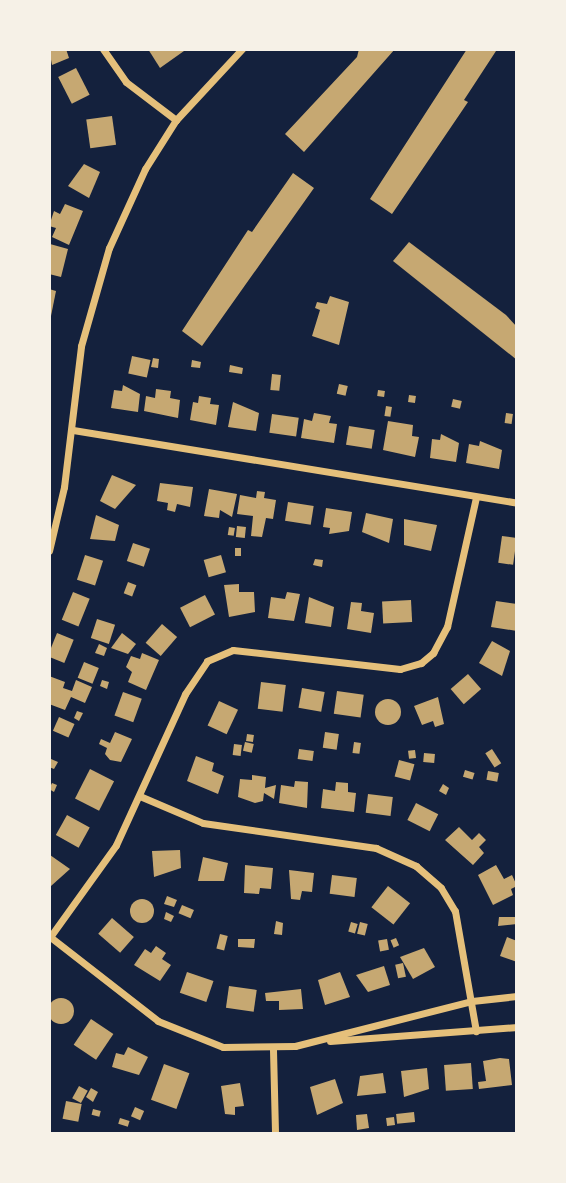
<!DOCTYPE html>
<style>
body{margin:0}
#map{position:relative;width:566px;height:1183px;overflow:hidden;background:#14213d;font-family:"Fira Sans Condensed",sans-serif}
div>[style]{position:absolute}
.building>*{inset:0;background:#c6a872;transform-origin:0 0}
.round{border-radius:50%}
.minor>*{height:7px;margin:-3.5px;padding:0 3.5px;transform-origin:3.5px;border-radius:3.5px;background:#e5c07b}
span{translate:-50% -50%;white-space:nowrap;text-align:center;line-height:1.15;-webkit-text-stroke:7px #f6f1e7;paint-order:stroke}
.frame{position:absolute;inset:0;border:51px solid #f6f1e7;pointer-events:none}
</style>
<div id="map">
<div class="building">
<i style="clip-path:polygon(49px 49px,66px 49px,69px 58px,52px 65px)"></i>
<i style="clip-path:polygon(148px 49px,183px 49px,184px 51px,160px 68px)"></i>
<i style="clip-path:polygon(359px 49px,395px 49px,304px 152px,285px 134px,357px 57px)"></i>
<i style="clip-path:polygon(467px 49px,496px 51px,464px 100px,468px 102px,392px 214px,370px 199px)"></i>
<i style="left:76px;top:68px;width:30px;height:20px;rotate:63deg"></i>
<i style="left:112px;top:116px;width:29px;height:26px;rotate:82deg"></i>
<i style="clip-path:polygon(84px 164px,100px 172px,89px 198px,68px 186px)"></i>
<i style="clip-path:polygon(293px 173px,314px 188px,202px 346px,182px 331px,248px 230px,252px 232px)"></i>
<i style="clip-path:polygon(65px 204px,83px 211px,69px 245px,52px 237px,56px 228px,49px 226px,54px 211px,60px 214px)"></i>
<i style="clip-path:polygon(409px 242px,506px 315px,517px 327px,517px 360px,393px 261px)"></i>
<i style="clip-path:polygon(50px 244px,68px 249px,61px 277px,49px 274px)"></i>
<i style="clip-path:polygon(49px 289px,56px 291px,50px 321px,49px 321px)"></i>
<i style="clip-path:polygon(330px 296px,349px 302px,339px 345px,312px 336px,320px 310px,315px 308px,317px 302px,327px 304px)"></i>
<i style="left:132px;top:356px;width:19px;height:18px;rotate:12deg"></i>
<i style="clip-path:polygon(153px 358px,159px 359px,158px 368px,151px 367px)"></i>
<i style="clip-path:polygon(192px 360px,201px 362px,200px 368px,191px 367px)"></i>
<i style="clip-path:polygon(230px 365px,243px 368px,242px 374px,229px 372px)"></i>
<i style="left:272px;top:374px;width:9px;height:16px;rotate:6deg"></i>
<i style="left:339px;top:384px;width:9px;height:10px;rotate:13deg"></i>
<i style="clip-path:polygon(123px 385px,140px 394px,138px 412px,111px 408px,114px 390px,122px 391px)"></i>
<i style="clip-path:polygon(156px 389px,171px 391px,170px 398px,180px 400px,178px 418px,144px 411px,146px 396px,155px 398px)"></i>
<i style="left:378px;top:390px;width:7px;height:6px;rotate:8deg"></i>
<i style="left:409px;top:395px;width:7px;height:7px;rotate:8deg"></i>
<i style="clip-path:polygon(199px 396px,211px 398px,210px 404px,219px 405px,216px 425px,190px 420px,193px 402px,198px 403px)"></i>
<i style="left:453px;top:399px;width:9px;height:8px;rotate:13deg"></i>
<i style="clip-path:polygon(233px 402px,259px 413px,256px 431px,228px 427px)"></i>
<i style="left:386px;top:406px;width:6px;height:10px;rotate:9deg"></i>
<i style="clip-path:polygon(314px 413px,331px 416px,329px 423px,337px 424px,334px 443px,301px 438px,304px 419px,312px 421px)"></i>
<i style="left:506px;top:413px;width:7px;height:10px;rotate:8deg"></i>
<i style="left:272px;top:414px;width:27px;height:19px;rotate:8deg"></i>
<i style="clip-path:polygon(388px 421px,413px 425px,412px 436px,419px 437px,415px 457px,383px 450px)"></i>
<i style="left:349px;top:426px;width:26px;height:19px;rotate:9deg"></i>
<i style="clip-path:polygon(441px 434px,459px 443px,456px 462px,430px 458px,432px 439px,440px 440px)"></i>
<i style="clip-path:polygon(480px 441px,502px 450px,499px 469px,466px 463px,469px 444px,479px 446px)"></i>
<i style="clip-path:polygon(112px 475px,136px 485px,115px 509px,100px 501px)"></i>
<i style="clip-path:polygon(160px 483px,193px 487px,190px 507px,177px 504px,175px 512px,167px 510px,168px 503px,157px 501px)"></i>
<i style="clip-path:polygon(209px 489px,237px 494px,232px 517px,220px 510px,219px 518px,204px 516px)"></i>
<i style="clip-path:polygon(257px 491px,265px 492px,264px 498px,276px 500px,273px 519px,266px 518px,262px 537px,251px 536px,253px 516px,237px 514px,240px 495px,256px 498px)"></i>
<i style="left:288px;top:502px;width:26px;height:19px;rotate:9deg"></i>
<i style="clip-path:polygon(326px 508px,352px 512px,349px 531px,329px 534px,330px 528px,323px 527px)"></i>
<i style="clip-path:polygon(366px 513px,393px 519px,389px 543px,362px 532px)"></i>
<i style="clip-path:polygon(96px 515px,119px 525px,115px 541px,90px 539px)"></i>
<i style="clip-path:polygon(404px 519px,437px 525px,431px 551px,404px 545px)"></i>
<i style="left:237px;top:526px;width:9px;height:11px;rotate:6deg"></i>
<i style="left:229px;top:527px;width:6px;height:8px;rotate:9deg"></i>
<i style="left:502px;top:536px;width:15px;height:27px;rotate:8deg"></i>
<i style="left:133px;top:543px;width:18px;height:19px;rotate:19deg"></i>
<i style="left:235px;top:548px;width:6px;height:8px"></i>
<i style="left:85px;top:555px;width:19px;height:26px;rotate:18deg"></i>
<i style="left:221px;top:555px;width:18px;height:18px;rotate:74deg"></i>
<i style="clip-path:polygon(315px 559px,323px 560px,322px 567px,313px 565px)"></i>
<i style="left:128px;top:582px;width:9px;height:12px;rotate:21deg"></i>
<i style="clip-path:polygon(239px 584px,239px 592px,254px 592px,255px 612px,229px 617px,224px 585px)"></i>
<i style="left:73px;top:592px;width:18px;height:30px;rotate:22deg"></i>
<i style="clip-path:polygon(287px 592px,300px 594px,294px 621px,268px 618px,271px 597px,285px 599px)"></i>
<i style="left:205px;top:595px;width:22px;height:28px;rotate:63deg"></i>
<i style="clip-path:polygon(309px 597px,334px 607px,331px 627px,305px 623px)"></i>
<i style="left:411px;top:600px;width:22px;height:29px;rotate:87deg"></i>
<i style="clip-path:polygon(496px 601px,517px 604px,517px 631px,491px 627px)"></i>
<i style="clip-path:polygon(351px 602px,362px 603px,361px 611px,374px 613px,371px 633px,347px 629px)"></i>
<i style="left:97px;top:619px;width:19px;height:20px;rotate:18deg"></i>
<i style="left:162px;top:624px;width:20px;height:25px;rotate:41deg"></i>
<i style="left:57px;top:633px;width:18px;height:25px;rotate:22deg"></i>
<i style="clip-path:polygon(122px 633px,136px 644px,128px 654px,111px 648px)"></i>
<i style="clip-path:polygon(492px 641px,510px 651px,502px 676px,479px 663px)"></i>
<i style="clip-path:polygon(99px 644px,107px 648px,104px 656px,95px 653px)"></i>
<i style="clip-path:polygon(142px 653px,159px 660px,146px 690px,128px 682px,132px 672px,126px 667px,131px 656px,140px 659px)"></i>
<i style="left:84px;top:662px;width:16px;height:17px;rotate:22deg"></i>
<i style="left:468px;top:674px;width:20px;height:23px;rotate:49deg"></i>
<i style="clip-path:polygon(49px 676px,65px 682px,63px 688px,72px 691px,76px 680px,92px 687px,85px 703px,71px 697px,65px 710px,49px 704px)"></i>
<i style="clip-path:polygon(102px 680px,109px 682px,107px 689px,100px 686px)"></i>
<i style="left:261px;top:682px;width:25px;height:27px;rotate:7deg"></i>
<i style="left:302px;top:688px;width:23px;height:20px;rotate:10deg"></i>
<i style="left:337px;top:691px;width:27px;height:23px;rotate:8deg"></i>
<i style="left:123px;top:692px;width:20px;height:25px;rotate:20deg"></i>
<i style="clip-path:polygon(438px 697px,444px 724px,435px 727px,433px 721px,422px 725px,414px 706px)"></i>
<i class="round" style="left:375px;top:699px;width:26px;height:26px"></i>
<i style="left:219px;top:701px;width:21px;height:27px;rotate:25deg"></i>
<i style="clip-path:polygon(77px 711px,83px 713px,79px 721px,74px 718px)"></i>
<i style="left:59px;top:717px;width:17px;height:15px;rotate:24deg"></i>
<i style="clip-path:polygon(115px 732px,132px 739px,121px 762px,110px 760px,105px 754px,107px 748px,99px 744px,101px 739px,110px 743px)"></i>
<i style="left:325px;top:732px;width:14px;height:16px;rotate:8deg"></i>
<i style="left:247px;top:734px;width:7px;height:7px;rotate:8deg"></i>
<i style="left:245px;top:742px;width:9px;height:9px;rotate:13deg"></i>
<i style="left:354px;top:742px;width:7px;height:11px;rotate:8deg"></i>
<i style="left:234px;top:744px;width:8px;height:11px;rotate:7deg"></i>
<i style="left:299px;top:749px;width:15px;height:10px;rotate:8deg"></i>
<i style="left:492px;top:749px;width:17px;height:8px;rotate:57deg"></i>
<i style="left:415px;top:750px;width:8px;height:7px;rotate:83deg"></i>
<i style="left:424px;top:753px;width:11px;height:9px;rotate:5deg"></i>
<i style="clip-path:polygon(196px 756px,214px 763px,212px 771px,224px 776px,218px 794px,187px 781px)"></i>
<i style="clip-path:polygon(51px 759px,58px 762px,54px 769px,49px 767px)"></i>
<i style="left:399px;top:760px;width:16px;height:17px;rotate:15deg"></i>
<i style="left:90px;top:769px;width:27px;height:33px;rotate:27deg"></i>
<i style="left:465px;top:770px;width:10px;height:7px;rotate:17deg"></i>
<i style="left:488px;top:771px;width:11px;height:9px;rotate:10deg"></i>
<i style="clip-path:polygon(252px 775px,266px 777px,265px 788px,276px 785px,274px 799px,264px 793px,263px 801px,255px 803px,238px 797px,240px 779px,252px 780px)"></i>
<i style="clip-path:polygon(295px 781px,308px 782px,307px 808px,279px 803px,281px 785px,294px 787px)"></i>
<i style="clip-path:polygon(336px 782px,348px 783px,348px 792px,356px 793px,354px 812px,321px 808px,323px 789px,335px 791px)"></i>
<i style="clip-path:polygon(52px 783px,57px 785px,54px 792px,49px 789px)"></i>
<i style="clip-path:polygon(443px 784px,449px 788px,446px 795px,439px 791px)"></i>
<i style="left:368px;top:794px;width:25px;height:19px;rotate:7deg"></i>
<i style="left:416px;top:803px;width:25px;height:19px;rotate:27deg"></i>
<i style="left:67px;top:815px;width:26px;height:23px;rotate:29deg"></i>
<i style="clip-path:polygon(459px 827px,472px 840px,479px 833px,486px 840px,479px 847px,484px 853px,473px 865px,445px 840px)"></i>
<i style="clip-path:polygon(180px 850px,181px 868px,154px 877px,152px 851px)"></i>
<i style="clip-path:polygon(50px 855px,70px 869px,51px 886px,49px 885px)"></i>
<i style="clip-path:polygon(203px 857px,228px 863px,224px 881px,198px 881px)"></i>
<i style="clip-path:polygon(245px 865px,273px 868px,271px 889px,260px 888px,259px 894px,244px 893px)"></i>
<i style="clip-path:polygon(496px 865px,504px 879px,512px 875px,517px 886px,511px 889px,513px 895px,493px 905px,478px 875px)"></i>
<i style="clip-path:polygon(289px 870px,314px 873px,312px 892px,302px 891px,300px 900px,291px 899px)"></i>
<i style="left:332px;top:875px;width:25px;height:19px;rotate:7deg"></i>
<i style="left:388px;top:886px;width:28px;height:27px;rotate:38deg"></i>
<i style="clip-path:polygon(167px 896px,177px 900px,174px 907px,164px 904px)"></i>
<i class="round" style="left:130px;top:899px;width:24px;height:24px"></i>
<i style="left:182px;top:905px;width:13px;height:9px;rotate:23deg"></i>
<i style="clip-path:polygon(166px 912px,174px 916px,171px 922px,164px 919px)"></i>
<i style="clip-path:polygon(499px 917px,517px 917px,517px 924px,498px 926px)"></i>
<i style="left:112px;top:918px;width:29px;height:21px;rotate:41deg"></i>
<i style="clip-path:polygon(276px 921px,283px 923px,282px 935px,274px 934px)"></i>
<i style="left:351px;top:922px;width:7px;height:10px;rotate:16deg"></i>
<i style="left:360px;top:922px;width:8px;height:12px;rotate:14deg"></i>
<i style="left:220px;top:934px;width:8px;height:15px;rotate:14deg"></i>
<i style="clip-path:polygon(507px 937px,517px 941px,517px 962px,500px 956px)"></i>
<i style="left:396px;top:938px;width:8px;height:6px;rotate:67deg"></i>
<i style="clip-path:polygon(238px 939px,255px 939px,254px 948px,238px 947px)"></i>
<i style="left:387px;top:939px;width:11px;height:9px;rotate:80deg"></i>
<i style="clip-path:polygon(156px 946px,166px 953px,162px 959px,171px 965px,160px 981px,134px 965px,145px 949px,151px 953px)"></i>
<i style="clip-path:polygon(424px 948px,435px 967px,413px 979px,400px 957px)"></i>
<i style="left:403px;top:963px;width:14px;height:8px;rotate:78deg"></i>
<i style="clip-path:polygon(384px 966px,390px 985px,368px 992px,356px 975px)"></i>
<i style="left:187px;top:972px;width:28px;height:22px;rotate:19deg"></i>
<i style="clip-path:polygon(340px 972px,350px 997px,325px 1005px,318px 980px)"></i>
<i style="left:229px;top:986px;width:28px;height:22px;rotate:8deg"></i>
<i style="clip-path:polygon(301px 989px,303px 1009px,279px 1010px,279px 1001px,266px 1001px,265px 993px)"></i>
<i class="round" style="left:48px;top:998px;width:26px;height:26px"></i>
<i style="left:91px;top:1019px;width:27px;height:31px;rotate:34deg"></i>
<i style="clip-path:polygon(128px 1047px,148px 1057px,139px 1075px,112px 1067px,116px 1053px,124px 1055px)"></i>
<i style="clip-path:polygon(500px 1058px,509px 1059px,512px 1085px,479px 1089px,478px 1082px,486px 1081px,483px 1061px)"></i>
<i style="left:471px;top:1063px;width:26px;height:27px;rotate:86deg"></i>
<i style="left:164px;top:1064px;width:27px;height:38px;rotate:20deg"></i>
<i style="clip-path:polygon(427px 1068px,429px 1089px,404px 1097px,401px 1071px)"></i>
<i style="clip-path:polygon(383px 1073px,386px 1093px,357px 1096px,360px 1076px)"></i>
<i style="clip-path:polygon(335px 1079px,343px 1103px,317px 1115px,310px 1087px)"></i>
<i style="clip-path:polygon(240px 1083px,244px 1106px,235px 1107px,235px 1115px,225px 1114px,221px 1086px)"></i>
<i style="left:79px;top:1086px;width:10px;height:14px;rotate:29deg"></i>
<i style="clip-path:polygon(91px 1088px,98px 1092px,93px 1102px,86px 1097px)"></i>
<i style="left:66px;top:1101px;width:16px;height:18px;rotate:11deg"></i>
<i style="left:135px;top:1107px;width:10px;height:10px;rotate:24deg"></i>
<i style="left:93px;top:1109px;width:8px;height:6px;rotate:14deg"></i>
<i style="left:414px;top:1112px;width:10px;height:18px;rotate:84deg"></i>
<i style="clip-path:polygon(367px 1114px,369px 1128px,357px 1130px,356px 1115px)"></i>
<i style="left:394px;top:1117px;width:8px;height:8px;rotate:83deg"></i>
<i style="left:120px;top:1118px;width:10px;height:6px;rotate:17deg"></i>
</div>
<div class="minor">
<i style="left:103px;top:49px;width:40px;rotate:55.1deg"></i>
<i style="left:126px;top:82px;width:63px;rotate:37.2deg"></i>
<i style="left:73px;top:430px;width:450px;rotate:9.3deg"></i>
<i style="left:49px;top:551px;width:66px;rotate:-76.8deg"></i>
<i style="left:64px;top:487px;width:142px;rotate:-83.1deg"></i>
<i style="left:81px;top:346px;width:102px;rotate:-74.1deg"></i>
<i style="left:109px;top:248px;width:87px;rotate:-65.5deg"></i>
<i style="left:145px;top:169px;width:58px;rotate:-57.7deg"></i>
<i style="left:176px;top:120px;width:97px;rotate:-47.1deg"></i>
<i style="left:142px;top:797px;width:66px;rotate:23.1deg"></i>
<i style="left:203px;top:823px;width:175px;rotate:8.2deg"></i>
<i style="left:376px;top:848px;width:44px;rotate:24.2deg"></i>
<i style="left:416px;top:866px;width:33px;rotate:41deg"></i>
<i style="left:441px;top:888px;width:27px;rotate:59deg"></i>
<i style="left:455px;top:911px;width:122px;rotate:80.1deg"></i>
<i style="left:49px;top:936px;width:138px;rotate:37.9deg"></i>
<i style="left:158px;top:1021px;width:70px;rotate:21.8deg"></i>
<i style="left:223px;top:1047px;width:72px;rotate:-0.8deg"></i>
<i style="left:295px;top:1046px;width:183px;rotate:-14.3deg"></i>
<i style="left:472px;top:1001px;width:45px;rotate:-6.3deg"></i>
<i style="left:50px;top:937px;width:113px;rotate:-54.3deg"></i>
<i style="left:116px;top:845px;width:166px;rotate:-65.4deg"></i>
<i style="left:185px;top:694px;width:40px;rotate:-56deg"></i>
<i style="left:207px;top:661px;width:28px;rotate:-23deg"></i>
<i style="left:233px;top:650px;width:168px;rotate:6.5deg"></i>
<i style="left:400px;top:669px;width:22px;rotate:-16deg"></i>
<i style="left:421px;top:663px;width:16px;rotate:-40deg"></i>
<i style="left:433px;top:653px;width:30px;rotate:-62deg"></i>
<i style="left:447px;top:627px;width:133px;rotate:-77.4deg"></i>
<i style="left:330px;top:1041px;width:188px;rotate:-4.3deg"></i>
<i style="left:273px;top:1050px;width:84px;rotate:88.6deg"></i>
</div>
<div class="frame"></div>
</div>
